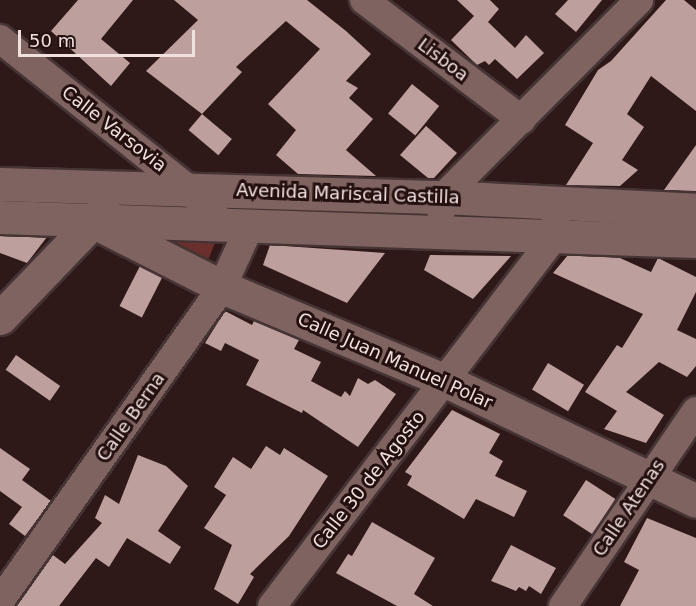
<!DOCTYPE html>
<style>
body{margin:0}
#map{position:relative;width:696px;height:606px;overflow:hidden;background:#2f1918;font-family:"DejaVu Sans",sans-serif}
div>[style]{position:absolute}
.green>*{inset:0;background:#6a2f2d}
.building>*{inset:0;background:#bd9f9d;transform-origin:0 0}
.roads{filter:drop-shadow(2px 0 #463434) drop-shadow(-2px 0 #463434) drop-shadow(0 2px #463434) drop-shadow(0 -2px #463434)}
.street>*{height:28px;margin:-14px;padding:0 14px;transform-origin:14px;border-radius:14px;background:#7e6361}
.secondary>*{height:33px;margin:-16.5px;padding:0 16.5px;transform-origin:16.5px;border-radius:16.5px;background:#7e6361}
span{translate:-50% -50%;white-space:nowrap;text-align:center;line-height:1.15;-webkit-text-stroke:6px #24100f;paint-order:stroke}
.street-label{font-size:18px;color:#f0e0de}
.scale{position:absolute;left:18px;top:30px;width:177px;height:27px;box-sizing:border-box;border:3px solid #f0e0de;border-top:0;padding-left:8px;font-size:18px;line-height:21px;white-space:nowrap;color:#f0e0de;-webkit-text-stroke:4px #24100f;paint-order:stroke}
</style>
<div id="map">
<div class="green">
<i style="clip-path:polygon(169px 238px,216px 240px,207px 263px,167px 245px)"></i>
</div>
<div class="building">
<i style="clip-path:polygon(78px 0,133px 0,101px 39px,130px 63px,111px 86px,51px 31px)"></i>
<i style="clip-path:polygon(174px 0,307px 0,346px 31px,371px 54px,346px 81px,358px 88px,349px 98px,373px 119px,346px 150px,376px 176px,298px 174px,276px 155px,296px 130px,268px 104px,320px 49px,286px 21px,236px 67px,242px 72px,202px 114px,146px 71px,198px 20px)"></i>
<i style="clip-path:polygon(457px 0,490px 0,499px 9px,488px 22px,515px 48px,526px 35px,544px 53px,517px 79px,495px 59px,489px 65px,485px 61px,477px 65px,451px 40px,474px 16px)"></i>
<i style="clip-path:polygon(568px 0,602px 0,576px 32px,555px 14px)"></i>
<i style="clip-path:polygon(666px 0,684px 0,696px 10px,696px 111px,651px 76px,627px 114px,644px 127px,622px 160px,638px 170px,620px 186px,566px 185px,593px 143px,565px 125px,598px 70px,611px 61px)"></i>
<i style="left:412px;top:84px;width:35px;height:38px;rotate:39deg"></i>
<i style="left:202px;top:114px;width:39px;height:21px;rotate:40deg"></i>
<i style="clip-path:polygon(426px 126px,457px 153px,434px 178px,428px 178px,400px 155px)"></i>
<i style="clip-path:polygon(696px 145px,696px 191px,664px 190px)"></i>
<i style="clip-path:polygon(0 236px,47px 237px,27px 263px,0 253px)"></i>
<i style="clip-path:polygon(270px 245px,385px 253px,347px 303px,263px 265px)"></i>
<i style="clip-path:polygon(430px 255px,511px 256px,473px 299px,424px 270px)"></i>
<i style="clip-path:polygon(568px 255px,620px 258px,651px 272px,658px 258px,696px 277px,696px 292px,677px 330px,696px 339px,696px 366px,687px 377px,659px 362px,626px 392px,664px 415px,646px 443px,604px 429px,617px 411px,585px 392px,617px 345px,622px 348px,643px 314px,553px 273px)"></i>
<i style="left:140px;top:266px;width:25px;height:45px;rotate:27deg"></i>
<i style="clip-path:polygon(225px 311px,252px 325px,254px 321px,299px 340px,294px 349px,321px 362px,311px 381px,341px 397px,345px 391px,350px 396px,358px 378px,368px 384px,375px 380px,396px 394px,358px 447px,303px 410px,302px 413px,246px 385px,259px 360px,225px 343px,221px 351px,205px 343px)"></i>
<i style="left:16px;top:355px;width:54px;height:18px;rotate:35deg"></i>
<i style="left:548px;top:363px;width:42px;height:31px;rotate:31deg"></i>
<i style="clip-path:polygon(452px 410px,500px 434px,489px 453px,503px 461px,495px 476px,527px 491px,514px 517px,476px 499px,464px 519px,407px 485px,412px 476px,405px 472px)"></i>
<i style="clip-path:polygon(266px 446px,280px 455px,284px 448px,328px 476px,289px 536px,250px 574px,254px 577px,238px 604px,214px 589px,232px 545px,204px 528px,226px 495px,214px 487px,233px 457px,251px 469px)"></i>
<i style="clip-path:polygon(0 448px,30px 469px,22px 480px,51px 501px,25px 536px,9px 524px,22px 507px,0 491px)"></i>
<i style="clip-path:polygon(138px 455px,166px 466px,188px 486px,158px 531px,181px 547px,170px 564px,127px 538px,109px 567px,96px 558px,59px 606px,17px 606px,53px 555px,65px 564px,102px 523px,95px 518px,105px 495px,119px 504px)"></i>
<i style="left:586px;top:480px;width:35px;height:42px;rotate:33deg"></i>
<i style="clip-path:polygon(647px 518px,696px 538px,696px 606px,620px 606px,639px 570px,624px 562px)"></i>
<i style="clip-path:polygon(372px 522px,435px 558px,414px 594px,433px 606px,397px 606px,336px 573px,348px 554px,352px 556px)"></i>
<i style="clip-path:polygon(511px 545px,556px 568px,541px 594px,529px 586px,526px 591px,519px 587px,516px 591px,491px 581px)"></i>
</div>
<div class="roads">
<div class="street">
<i style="left:364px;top:0;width:198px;rotate:37.2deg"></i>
<i style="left:0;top:39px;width:239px;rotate:38.5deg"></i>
<i style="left:187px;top:188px;width:51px;rotate:45deg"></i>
<i style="left:441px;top:211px;width:14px;rotate:-82deg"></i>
<i style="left:443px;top:197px;width:278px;rotate:-45.1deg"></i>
<i style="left:0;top:601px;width:385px;rotate:-54.7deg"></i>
<i style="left:222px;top:287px;width:67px;rotate:-65.3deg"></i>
<i style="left:272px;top:606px;width:466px;rotate:-52.6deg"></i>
<i style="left:555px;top:236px;width:19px;rotate:-87deg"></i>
<i style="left:563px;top:606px;width:236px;rotate:-55.7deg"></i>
</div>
<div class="secondary">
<i style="left:0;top:184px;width:443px;rotate:1.7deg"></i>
<i style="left:443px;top:197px;width:253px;rotate:2.9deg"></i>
<i style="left:0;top:217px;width:696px;rotate:1.97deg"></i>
<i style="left:102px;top:226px;width:135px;rotate:26.9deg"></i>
<i style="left:222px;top:287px;width:243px;rotate:22.8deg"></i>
<i style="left:446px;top:381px;width:277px;rotate:25.6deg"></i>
<i style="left:0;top:318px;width:149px;rotate:-46.1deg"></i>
</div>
</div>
<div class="street-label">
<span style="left:443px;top:60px;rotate:37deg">Lisboa</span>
<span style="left:114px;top:129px;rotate:38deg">Calle Varsovia</span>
<span style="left:348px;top:194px;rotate:2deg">Avenida Mariscal Castilla</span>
<span style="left:395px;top:361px;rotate:24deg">Calle Juan Manuel Polar</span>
<span style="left:131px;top:417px;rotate:-55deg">Calle Berna</span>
<span style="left:369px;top:480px;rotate:-52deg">Calle 30 de Agosto</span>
<span style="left:629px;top:508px;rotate:-56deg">Calle Atenas</span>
</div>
<div class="scale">50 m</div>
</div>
